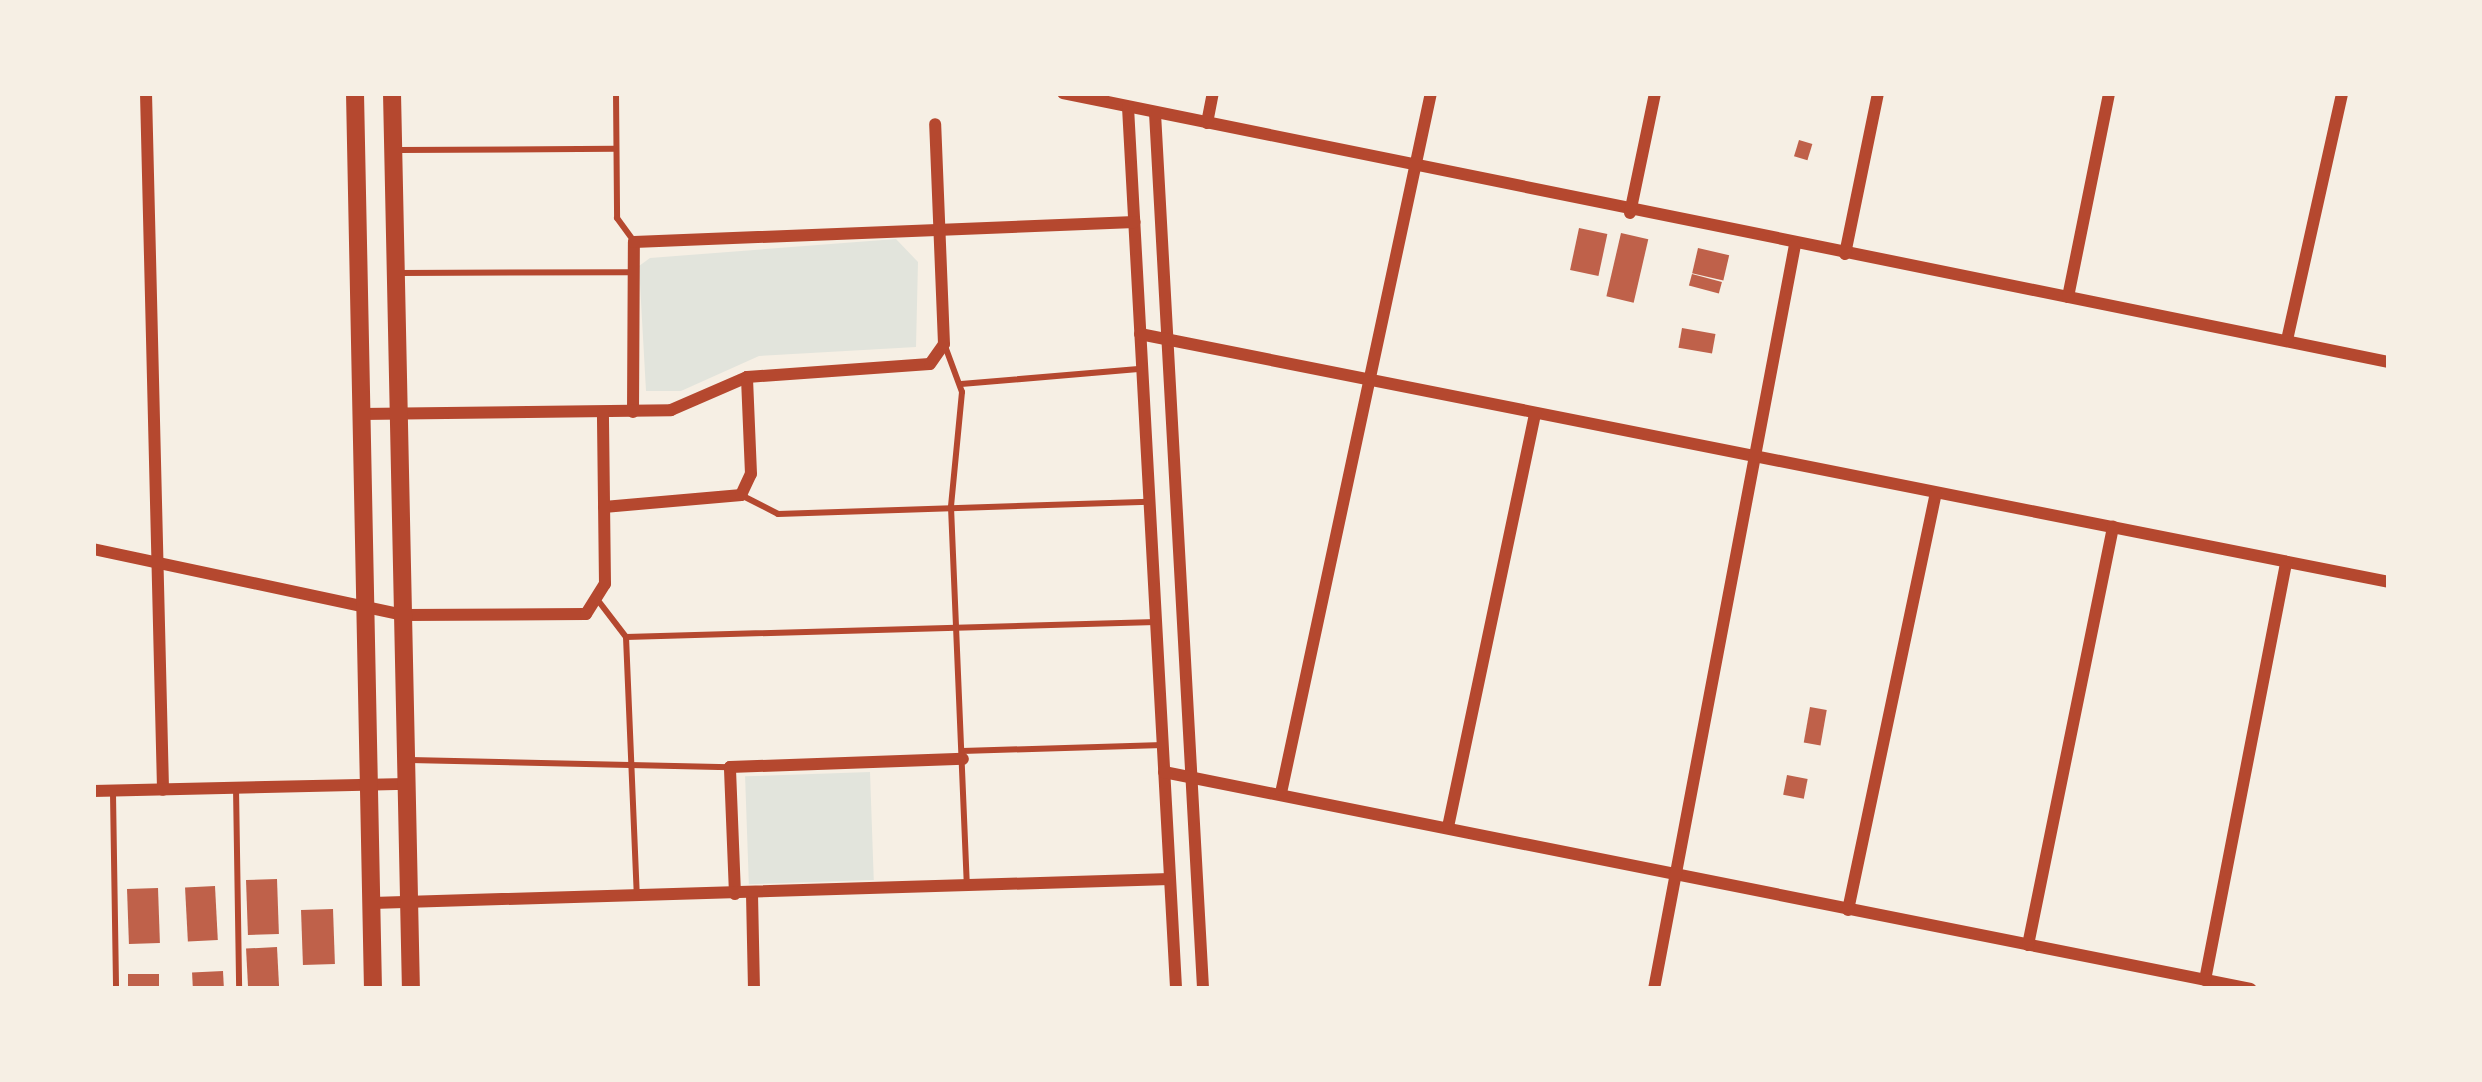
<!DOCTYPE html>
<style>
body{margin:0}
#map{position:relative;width:2482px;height:1082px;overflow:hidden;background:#f6efe4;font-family:Roboto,sans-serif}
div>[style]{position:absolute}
.green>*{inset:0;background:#e2e4dc;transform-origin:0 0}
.building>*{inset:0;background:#bf614a;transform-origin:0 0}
.service>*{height:6px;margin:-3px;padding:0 3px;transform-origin:3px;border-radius:3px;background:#b5482f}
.minor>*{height:12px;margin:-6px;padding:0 6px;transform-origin:6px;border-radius:6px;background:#b5482f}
.secondary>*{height:18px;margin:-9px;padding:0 9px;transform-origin:9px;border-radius:9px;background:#b5482f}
span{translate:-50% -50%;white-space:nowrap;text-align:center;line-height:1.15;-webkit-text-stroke:10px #f6efe4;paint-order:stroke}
.frame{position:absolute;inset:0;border:96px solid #f6efe4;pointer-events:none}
</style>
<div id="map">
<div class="green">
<i style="clip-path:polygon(896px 239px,918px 262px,916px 347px,759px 356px,681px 391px,646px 391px,639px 266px,650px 258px)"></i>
<i style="left:870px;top:772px;width:108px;height:125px;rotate:88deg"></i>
</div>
<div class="building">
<i style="left:1799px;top:140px;width:14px;height:17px;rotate:17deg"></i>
<i style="left:1579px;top:228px;width:29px;height:43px;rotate:12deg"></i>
<i style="left:1621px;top:233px;width:28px;height:65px;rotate:13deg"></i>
<i style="left:1698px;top:248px;width:32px;height:26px;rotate:13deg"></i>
<i style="left:1692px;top:274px;width:31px;height:12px;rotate:15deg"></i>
<i style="left:1682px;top:328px;width:34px;height:20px;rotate:10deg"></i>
<i style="left:1810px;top:707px;width:17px;height:36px;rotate:10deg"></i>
<i style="left:1787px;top:775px;width:21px;height:20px;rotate:11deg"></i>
<i style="left:277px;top:879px;width:55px;height:31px;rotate:88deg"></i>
<i style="left:215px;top:886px;width:54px;height:30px;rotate:87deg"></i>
<i style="left:158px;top:888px;width:55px;height:31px;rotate:88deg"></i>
<i style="left:333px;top:909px;width:55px;height:32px;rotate:88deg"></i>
<i style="left:277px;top:947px;width:42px;height:31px;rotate:87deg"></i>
<i style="left:223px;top:971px;width:18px;height:31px;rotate:87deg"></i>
<i style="left:159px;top:974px;width:15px;height:31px;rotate:90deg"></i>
</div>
<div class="service">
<i style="left:616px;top:93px;width:125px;rotate:89.5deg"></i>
<i style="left:617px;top:218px;width:27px;rotate:54deg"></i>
<i style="left:398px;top:150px;width:217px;rotate:-0.3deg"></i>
<i style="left:399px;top:273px;width:230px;rotate:-0.2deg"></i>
<i style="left:945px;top:346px;width:49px;rotate:69.7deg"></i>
<i style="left:962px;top:392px;width:116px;rotate:95.5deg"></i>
<i style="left:951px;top:507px;width:377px;rotate:87.6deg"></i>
<i style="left:961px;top:384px;width:181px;rotate:-4.8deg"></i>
<i style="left:743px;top:496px;width:39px;rotate:27deg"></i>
<i style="left:778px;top:514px;width:371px;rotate:-1.9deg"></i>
<i style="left:600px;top:603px;width:43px;rotate:52.6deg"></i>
<i style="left:626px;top:637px;width:259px;rotate:87.6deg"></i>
<i style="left:626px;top:637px;width:530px;rotate:-1.62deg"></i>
<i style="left:962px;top:751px;width:201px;rotate:-1.7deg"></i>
<i style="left:410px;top:760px;width:320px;rotate:1.3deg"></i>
<i style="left:236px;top:788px;width:201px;rotate:89.1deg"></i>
<i style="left:113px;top:794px;width:195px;rotate:89.1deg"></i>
</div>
<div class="minor">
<i style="left:146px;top:93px;width:697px;rotate:88.6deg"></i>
<i style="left:1063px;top:93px;width:1353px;rotate:11.47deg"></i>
<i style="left:1128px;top:107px;width:883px;rotate:86.88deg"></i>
<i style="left:1155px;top:113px;width:877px;rotate:86.86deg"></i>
<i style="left:1207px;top:123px;width:31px;rotate:-79deg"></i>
<i style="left:1630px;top:213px;width:123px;rotate:-78.2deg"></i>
<i style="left:1845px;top:254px;width:164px;rotate:-78.4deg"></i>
<i style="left:2068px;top:297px;width:208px;rotate:-78.6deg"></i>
<i style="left:1140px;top:334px;width:1273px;rotate:11.23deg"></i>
<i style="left:2287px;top:340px;width:253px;rotate:-77.4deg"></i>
<i style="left:633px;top:412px;width:170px;rotate:-89.7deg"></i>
<i style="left:634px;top:242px;width:501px;rotate:-2.29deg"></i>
<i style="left:361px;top:414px;width:310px;rotate:-0.7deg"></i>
<i style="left:671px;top:410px;width:83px;rotate:-23.5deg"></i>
<i style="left:747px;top:377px;width:183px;rotate:-4.1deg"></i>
<i style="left:930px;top:364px;width:24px;rotate:-55deg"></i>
<i style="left:944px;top:344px;width:220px;rotate:-92.3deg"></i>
<i style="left:604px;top:507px;width:138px;rotate:-5deg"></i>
<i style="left:741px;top:495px;width:23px;rotate:-65deg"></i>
<i style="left:751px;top:474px;width:97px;rotate:-92.4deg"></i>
<i style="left:93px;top:549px;width:318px;rotate:12deg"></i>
<i style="left:404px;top:615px;width:182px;rotate:-0.3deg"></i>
<i style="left:586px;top:614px;width:36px;rotate:-58deg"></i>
<i style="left:605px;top:584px;width:172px;rotate:-90.7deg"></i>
<i style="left:1164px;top:772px;width:1108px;rotate:11.29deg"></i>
<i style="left:93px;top:791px;width:314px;rotate:-1.3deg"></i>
<i style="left:1281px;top:793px;width:716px;rotate:-77.91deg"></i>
<i style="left:1448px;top:827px;width:423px;rotate:-78.1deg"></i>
<i style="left:735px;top:894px;width:127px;rotate:-92.3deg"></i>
<i style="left:730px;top:767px;width:233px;rotate:-2deg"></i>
<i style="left:752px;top:894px;width:95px;rotate:88.8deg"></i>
<i style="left:372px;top:903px;width:798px;rotate:-1.72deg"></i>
<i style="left:1848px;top:910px;width:425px;rotate:-78.1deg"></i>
<i style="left:2028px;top:945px;width:427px;rotate:-78.5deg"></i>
<i style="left:2205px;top:980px;width:426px;rotate:-79deg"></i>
<i style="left:1654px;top:989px;width:757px;rotate:-79.27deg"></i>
</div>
<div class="secondary">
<i style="left:355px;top:93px;width:896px;rotate:88.85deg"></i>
<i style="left:392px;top:93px;width:896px;rotate:88.79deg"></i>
</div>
<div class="frame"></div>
</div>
